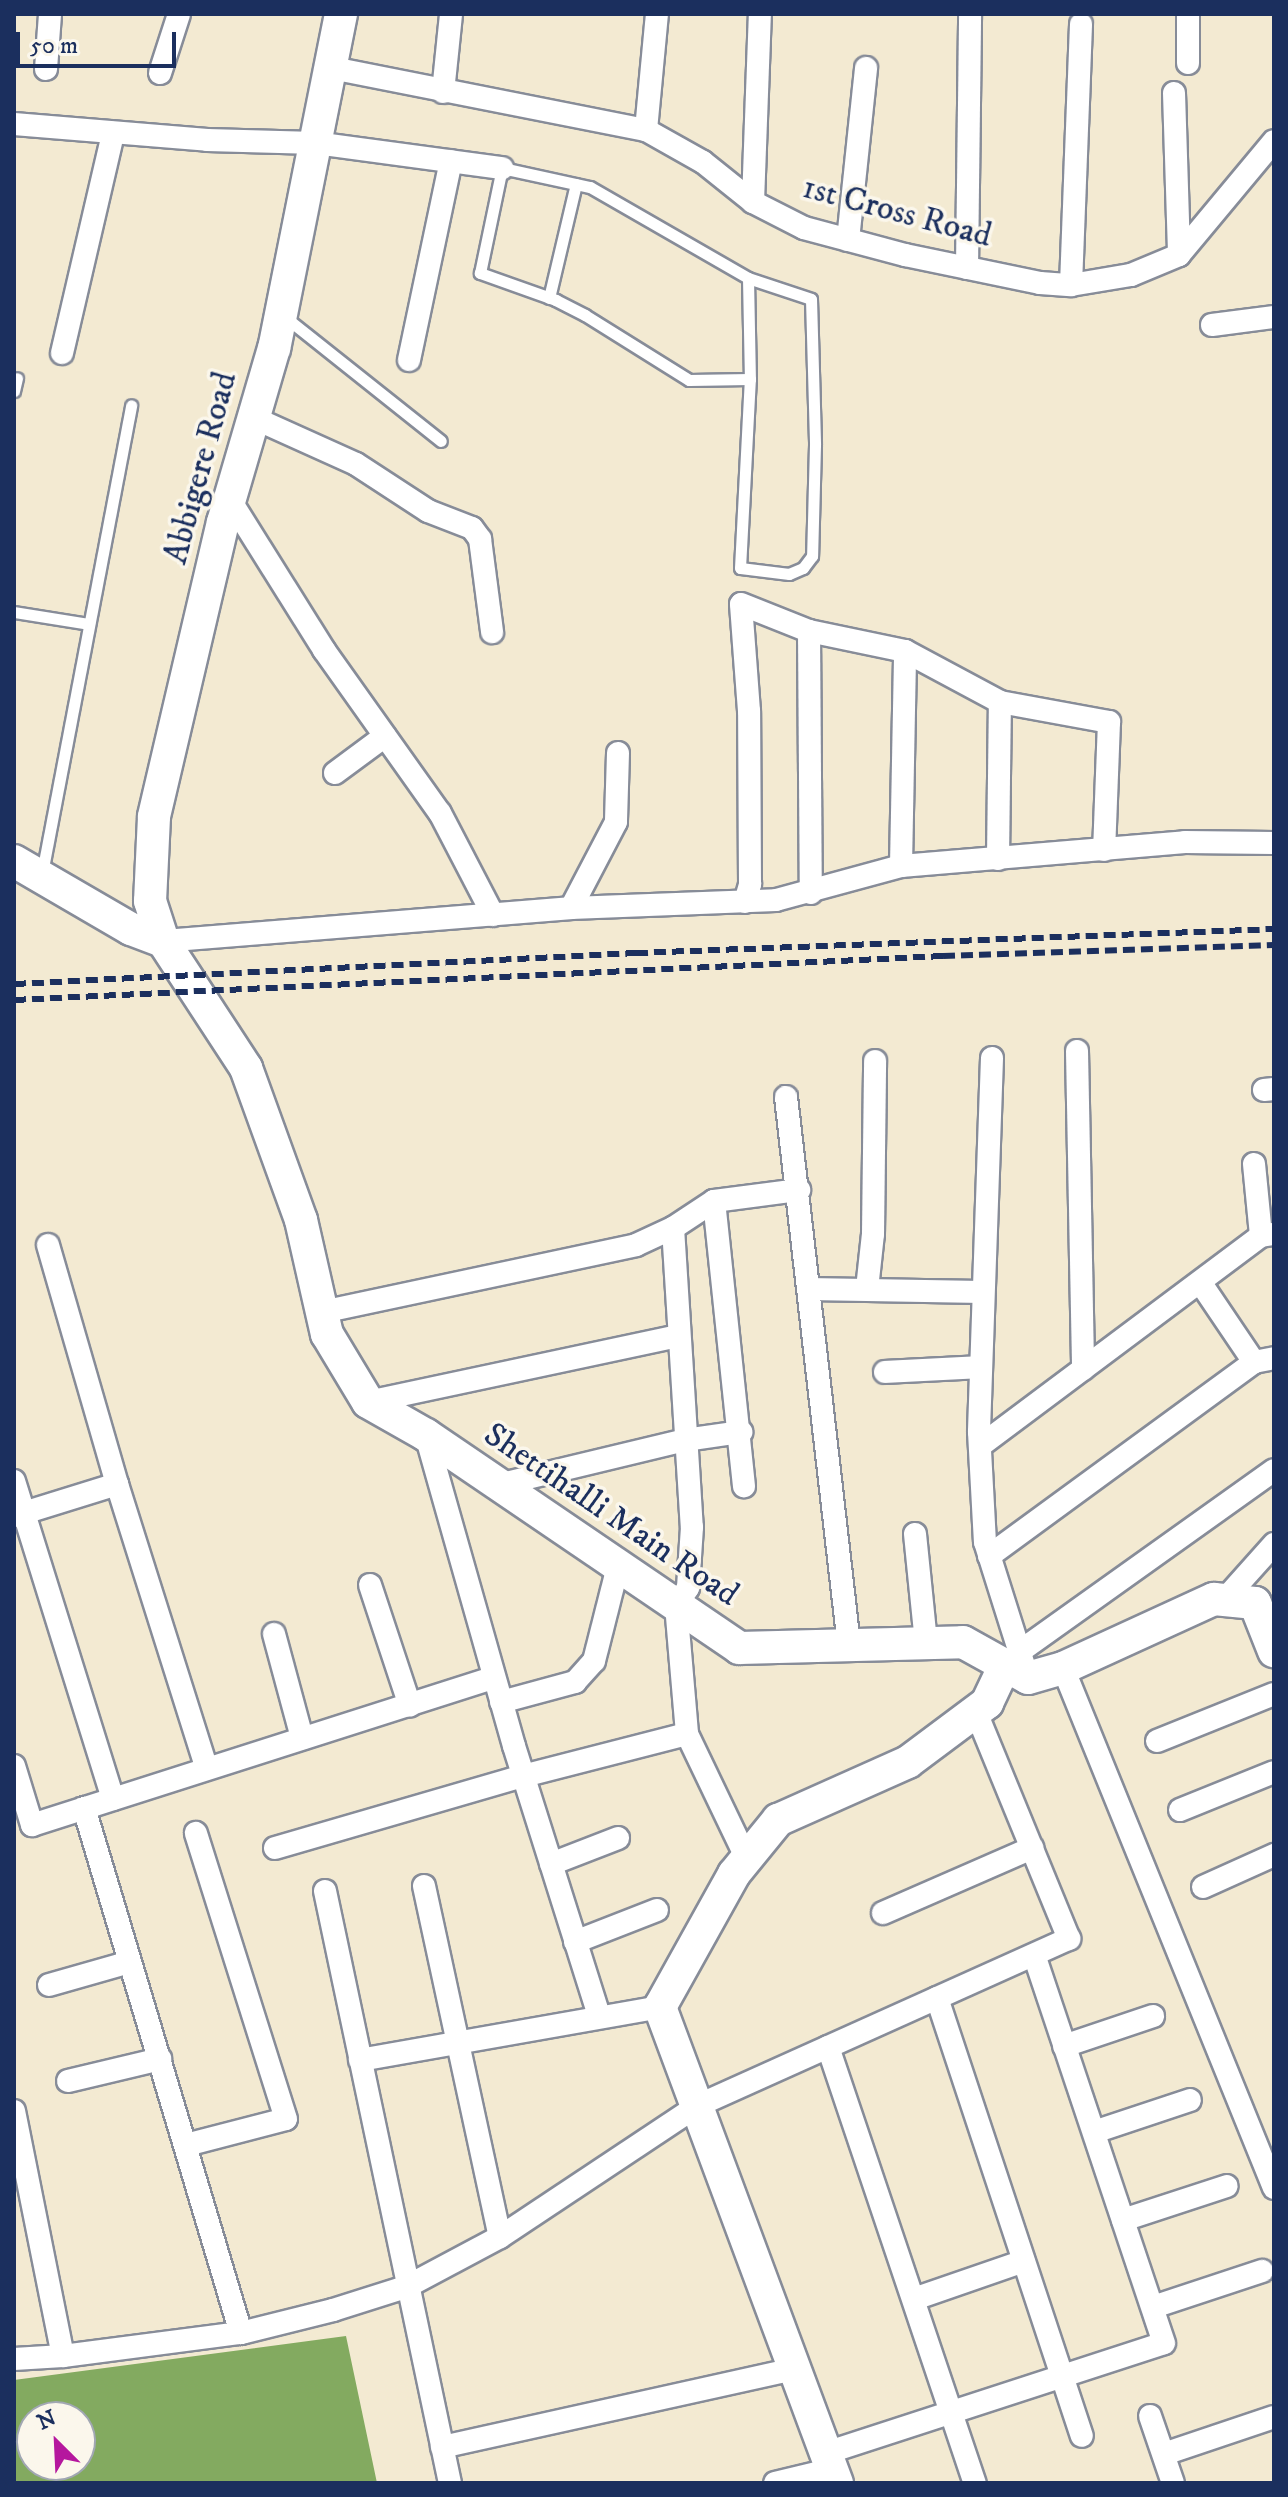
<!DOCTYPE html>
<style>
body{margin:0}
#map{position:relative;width:1288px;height:2497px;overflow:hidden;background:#f3ead2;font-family:"IM FELL DW Pica",serif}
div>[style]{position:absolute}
.forest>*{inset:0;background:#83aa60}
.roads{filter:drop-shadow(2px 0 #878c98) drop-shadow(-2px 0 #878c98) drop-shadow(0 2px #878c98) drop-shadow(0 -2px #878c98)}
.lane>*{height:11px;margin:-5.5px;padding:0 5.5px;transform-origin:5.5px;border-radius:5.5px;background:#fff}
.street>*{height:22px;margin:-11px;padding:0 11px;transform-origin:11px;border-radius:11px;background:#fff}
.secondary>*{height:32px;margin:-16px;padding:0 16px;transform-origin:16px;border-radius:16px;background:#fff}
.rail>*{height:6px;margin-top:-3px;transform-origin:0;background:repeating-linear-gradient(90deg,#1b2f5e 0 12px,transparent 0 18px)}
span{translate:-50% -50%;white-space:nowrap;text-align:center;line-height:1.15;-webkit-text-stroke:7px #fbf7ec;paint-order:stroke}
.street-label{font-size:34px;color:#1b2f5e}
.frame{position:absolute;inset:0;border:16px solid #1b2f5e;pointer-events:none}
.north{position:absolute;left:16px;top:2401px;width:80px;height:80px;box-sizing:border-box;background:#fbf7ec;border:2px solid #a1a7b3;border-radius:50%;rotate:336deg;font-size:22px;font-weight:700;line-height:32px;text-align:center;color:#1b2f5e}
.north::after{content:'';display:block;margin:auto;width:28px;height:36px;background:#b5179e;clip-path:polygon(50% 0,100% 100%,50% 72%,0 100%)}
.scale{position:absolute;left:16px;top:32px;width:160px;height:36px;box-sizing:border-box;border:4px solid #1b2f5e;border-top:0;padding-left:10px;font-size:24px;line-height:28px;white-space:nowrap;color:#1b2f5e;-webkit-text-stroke:6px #fbf7ec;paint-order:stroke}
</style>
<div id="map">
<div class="forest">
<i style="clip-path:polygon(evenodd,346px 2336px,377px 2483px,14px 2483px,14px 2380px,346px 2336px,32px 2417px,80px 2417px,80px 2465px,32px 2465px,32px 2417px)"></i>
</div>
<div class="roads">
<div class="lane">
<i style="left:748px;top:278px;width:101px;rotate:88.9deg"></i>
<i style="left:750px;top:379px;width:61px;rotate:179.1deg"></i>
<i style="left:689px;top:380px;width:123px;rotate:-148deg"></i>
<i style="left:585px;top:315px;width:33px;rotate:-153deg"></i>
<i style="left:556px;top:300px;width:81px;rotate:-160.4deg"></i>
<i style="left:480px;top:273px;width:107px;rotate:-78.2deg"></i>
<i style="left:502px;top:168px;width:90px;rotate:12.2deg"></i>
<i style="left:590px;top:187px;width:182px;rotate:29.9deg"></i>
<i style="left:748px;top:278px;width:66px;rotate:18.4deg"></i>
<i style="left:811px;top:299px;width:146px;rotate:88.4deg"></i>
<i style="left:815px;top:445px;width:111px;rotate:91.5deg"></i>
<i style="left:812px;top:556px;width:15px;rotate:127deg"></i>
<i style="left:803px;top:568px;width:15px;rotate:157deg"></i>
<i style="left:789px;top:574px;width:49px;rotate:-173deg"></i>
<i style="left:740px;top:568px;width:189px;rotate:-87deg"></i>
<i style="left:549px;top:298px;width:117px;rotate:-76.7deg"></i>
<i style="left:285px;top:317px;width:199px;rotate:38.5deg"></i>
<i style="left:14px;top:391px;width:13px;rotate:-77deg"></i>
<i style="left:14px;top:612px;width:76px;rotate:9.1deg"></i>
<i style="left:42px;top:873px;width:476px;rotate:-79.2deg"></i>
</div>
<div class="street">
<i style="left:1188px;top:14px;width:49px;rotate:90deg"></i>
<i style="left:332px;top:68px;width:320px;rotate:11.2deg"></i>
<i style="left:646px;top:130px;width:65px;rotate:29.3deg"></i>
<i style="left:703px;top:162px;width:64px;rotate:38.7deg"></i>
<i style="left:753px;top:202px;width:57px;rotate:27deg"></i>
<i style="left:804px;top:228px;width:105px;rotate:15deg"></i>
<i style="left:905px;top:255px;width:138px;rotate:11.7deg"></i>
<i style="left:1040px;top:283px;width:31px;rotate:4deg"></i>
<i style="left:1071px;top:285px;width:61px;rotate:-9.5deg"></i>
<i style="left:1131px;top:275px;width:52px;rotate:-22.6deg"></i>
<i style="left:1179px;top:255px;width:148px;rotate:-50.2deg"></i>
<i style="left:46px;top:69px;width:55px;rotate:-85.8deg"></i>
<i style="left:160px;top:73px;width:62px;rotate:-72.1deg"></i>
<i style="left:443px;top:92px;width:78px;rotate:-84.1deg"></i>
<i style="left:1174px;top:93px;width:162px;rotate:88.2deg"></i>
<i style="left:14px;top:124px;width:194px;rotate:4.7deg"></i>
<i style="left:207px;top:140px;width:109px;rotate:1.6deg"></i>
<i style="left:316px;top:143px;width:188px;rotate:7.7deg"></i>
<i style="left:646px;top:130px;width:117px;rotate:-84.6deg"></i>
<i style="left:753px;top:202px;width:188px;rotate:-87.9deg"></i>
<i style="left:848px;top:240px;width:173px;rotate:-84deg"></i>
<i style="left:967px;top:268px;width:254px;rotate:-89.3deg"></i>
<i style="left:1071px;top:285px;width:261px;rotate:-87.8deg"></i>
<i style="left:1212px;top:325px;width:63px;rotate:-7.4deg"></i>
<i style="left:62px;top:353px;width:226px;rotate:-76.9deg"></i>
<i style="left:409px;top:360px;width:203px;rotate:-78.1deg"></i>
<i style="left:254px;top:418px;width:112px;rotate:24.3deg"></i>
<i style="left:356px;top:464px;width:86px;rotate:33.1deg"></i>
<i style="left:428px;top:511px;width:47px;rotate:21.1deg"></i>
<i style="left:472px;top:528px;width:14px;rotate:54deg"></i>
<i style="left:480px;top:539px;width:94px;rotate:82.6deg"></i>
<i style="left:230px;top:500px;width:177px;rotate:57.9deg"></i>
<i style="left:324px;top:650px;width:200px;rotate:54.6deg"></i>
<i style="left:440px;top:813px;width:115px;rotate:62.5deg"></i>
<i style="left:809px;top:631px;width:262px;rotate:89.6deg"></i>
<i style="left:618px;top:753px;width:69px;rotate:91.7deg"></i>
<i style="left:616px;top:822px;width:97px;rotate:117.6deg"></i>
<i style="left:571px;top:908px;width:205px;rotate:-2.2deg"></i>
<i style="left:776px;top:900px;width:130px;rotate:-15.2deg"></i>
<i style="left:901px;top:866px;width:285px;rotate:-4.8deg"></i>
<i style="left:1185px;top:842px;width:89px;rotate:0.6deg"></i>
<i style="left:335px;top:773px;width:62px;rotate:-36.5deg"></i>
<i style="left:998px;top:859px;width:157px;rotate:-89.3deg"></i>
<i style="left:901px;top:866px;width:215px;rotate:-88.9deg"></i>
<i style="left:745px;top:902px;width:19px;rotate:-74deg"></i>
<i style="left:750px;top:884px;width:173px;rotate:-90.3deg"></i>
<i style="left:749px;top:711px;width:107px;rotate:-94.3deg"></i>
<i style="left:741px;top:604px;width:73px;rotate:21.7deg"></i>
<i style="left:809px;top:631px;width:98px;rotate:11.8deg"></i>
<i style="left:905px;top:651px;width:108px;rotate:28.2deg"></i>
<i style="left:1000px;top:702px;width:111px;rotate:10.4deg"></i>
<i style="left:1109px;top:722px;width:128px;rotate:92.2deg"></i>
<i style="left:163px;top:941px;width:409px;rotate:-4.6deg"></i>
<i style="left:1077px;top:1051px;width:318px;rotate:88.9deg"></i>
<i style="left:992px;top:1058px;width:374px;rotate:92deg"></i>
<i style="left:979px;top:1432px;width:110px;rotate:86.9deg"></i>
<i style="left:985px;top:1542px;width:143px;rotate:72.5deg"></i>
<i style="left:1264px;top:1090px;width:10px;rotate:-6deg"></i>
<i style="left:786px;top:1097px;width:552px;rotate:83.44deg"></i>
<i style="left:1254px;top:1164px;width:72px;rotate:84.4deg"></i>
<i style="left:714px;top:1201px;width:287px;rotate:84deg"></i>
<i style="left:673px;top:1228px;width:300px;rotate:86.4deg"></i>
<i style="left:692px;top:1527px;width:61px;rotate:93.8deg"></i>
<i style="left:688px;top:1588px;width:21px;rotate:125deg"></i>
<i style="left:676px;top:1605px;width:129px;rotate:85.1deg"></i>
<i style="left:48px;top:1245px;width:249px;rotate:73.9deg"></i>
<i style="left:117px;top:1484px;width:297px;rotate:72.5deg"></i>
<i style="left:1200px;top:1282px;width:97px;rotate:56deg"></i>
<i style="left:1254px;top:1362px;width:20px;rotate:-11deg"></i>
<i style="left:808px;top:1289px;width:175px;rotate:1deg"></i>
<i style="left:867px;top:1289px;width:55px;rotate:-83.8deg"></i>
<i style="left:873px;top:1234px;width:173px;rotate:-89.3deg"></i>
<i style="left:322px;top:1312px;width:321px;rotate:-12deg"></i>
<i style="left:636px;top:1245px;width:41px;rotate:-24.7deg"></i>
<i style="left:673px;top:1228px;width:49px;rotate:-33.4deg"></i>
<i style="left:714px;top:1201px;width:86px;rotate:-7.4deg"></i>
<i style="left:885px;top:1372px;width:96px;rotate:-3deg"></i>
<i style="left:368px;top:1402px;width:317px;rotate:-12deg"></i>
<i style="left:426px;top:1435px;width:323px;rotate:74.2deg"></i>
<i style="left:514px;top:1746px;width:283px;rotate:72.5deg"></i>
<i style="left:980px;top:1446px;width:351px;rotate:-36.8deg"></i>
<i style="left:1261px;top:1236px;width:13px;rotate:-9deg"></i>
<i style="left:14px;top:1481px;width:333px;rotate:72.7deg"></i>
<i style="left:498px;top:1485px;width:192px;rotate:-13.5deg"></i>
<i style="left:685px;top:1440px;width:57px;rotate:-8.1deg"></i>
<i style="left:14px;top:1516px;width:108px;rotate:-17.3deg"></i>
<i style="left:915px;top:1534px;width:110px;rotate:84.2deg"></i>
<i style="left:989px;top:1556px;width:328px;rotate:-36.2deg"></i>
<i style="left:370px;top:1585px;width:127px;rotate:71.7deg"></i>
<i style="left:1224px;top:1600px;width:75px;rotate:-48.2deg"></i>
<i style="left:274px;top:1634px;width:108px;rotate:74.9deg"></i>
<i style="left:1019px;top:1652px;width:313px;rotate:-35.5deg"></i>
<i style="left:1063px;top:1668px;width:561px;rotate:67.91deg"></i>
<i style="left:501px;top:1702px;width:77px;rotate:-15.1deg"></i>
<i style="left:575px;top:1682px;width:28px;rotate:-48deg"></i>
<i style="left:594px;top:1661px;width:98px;rotate:-75.8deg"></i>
<i style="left:1157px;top:1741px;width:126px;rotate:-21.9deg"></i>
<i style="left:14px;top:1766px;width:62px;rotate:73deg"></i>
<i style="left:32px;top:1825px;width:485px;rotate:-17.7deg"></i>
<i style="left:84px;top:1808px;width:548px;rotate:73.35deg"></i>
<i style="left:1180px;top:1810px;width:101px;rotate:-22deg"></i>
<i style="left:275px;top:1848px;width:258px;rotate:-16.2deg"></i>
<i style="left:523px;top:1776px;width:169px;rotate:-14.4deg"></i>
<i style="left:687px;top:1734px;width:139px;rotate:64.4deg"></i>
<i style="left:551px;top:1864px;width:72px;rotate:-21.2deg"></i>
<i style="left:424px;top:1886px;width:359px;rotate:77.8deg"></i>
<i style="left:1203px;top:1887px;width:78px;rotate:-24.3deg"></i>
<i style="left:325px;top:1891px;width:605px;rotate:78.08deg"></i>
<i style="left:883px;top:1913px;width:163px;rotate:-23.6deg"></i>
<i style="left:575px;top:1942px;width:88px;rotate:-21.3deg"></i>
<i style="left:49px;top:1985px;width:84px;rotate:-15.9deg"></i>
<i style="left:937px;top:1998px;width:461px;rotate:71.7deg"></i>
<i style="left:1064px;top:2046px;width:94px;rotate:-18.6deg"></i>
<i style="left:828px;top:2047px;width:460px;rotate:71.4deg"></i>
<i style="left:360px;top:2060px;width:305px;rotate:-10deg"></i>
<i style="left:68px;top:2081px;width:95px;rotate:-13.4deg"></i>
<i style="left:14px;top:2111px;width:250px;rotate:78.7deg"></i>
<i style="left:1094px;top:2132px;width:101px;rotate:-18.4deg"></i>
<i style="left:186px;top:2145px;width:103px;rotate:-14.6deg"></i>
<i style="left:286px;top:2119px;width:300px;rotate:-107.5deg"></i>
<i style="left:1123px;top:2220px;width:109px;rotate:-18.1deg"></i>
<i style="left:914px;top:2299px;width:116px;rotate:-19.1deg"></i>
<i style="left:1153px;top:2307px;width:115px;rotate:-18.3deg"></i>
<i style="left:14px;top:2359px;width:49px;rotate:-3.5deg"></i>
<i style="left:63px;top:2356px;width:179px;rotate:-7.4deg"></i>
<i style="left:241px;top:2333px;width:95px;rotate:-14deg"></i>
<i style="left:333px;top:2310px;width:77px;rotate:-17.5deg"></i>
<i style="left:406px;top:2287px;width:106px;rotate:-28deg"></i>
<i style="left:500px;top:2237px;width:239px;rotate:-33.6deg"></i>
<i style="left:699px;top:2105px;width:406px;rotate:-24.2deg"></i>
<i style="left:1069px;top:1939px;width:245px;rotate:-112.3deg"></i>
<i style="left:1150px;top:2416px;width:71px;rotate:71.1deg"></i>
<i style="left:442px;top:2447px;width:360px;rotate:-12.5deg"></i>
<i style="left:826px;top:2453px;width:355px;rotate:-18deg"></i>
<i style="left:1164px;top:2343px;width:409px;rotate:-108.5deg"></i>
<i style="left:1164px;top:2454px;width:116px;rotate:-18.6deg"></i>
<i style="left:775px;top:2483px;width:60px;rotate:-13.6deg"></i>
</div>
<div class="secondary">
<i style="left:341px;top:14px;width:341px;rotate:101.3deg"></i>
<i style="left:274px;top:348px;width:181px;rotate:106.3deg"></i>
<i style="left:223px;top:522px;width:303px;rotate:103.2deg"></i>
<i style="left:154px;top:817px;width:84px;rotate:92.7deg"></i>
<i style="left:150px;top:901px;width:42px;rotate:72deg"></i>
<i style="left:163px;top:941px;width:152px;rotate:56.8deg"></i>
<i style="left:246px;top:1068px;width:162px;rotate:70.1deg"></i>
<i style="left:301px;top:1220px;width:117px;rotate:77.2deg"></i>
<i style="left:327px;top:1334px;width:79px;rotate:58.9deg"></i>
<i style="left:368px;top:1402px;width:67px;rotate:29.6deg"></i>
<i style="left:426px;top:1435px;width:379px;rotate:34.2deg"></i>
<i style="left:739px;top:1648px;width:224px;rotate:-1.5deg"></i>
<i style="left:963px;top:1642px;width:74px;rotate:29deg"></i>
<i style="left:1028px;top:1678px;width:36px;rotate:-16deg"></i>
<i style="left:1063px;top:1668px;width:166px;rotate:-24.6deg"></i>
<i style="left:1214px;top:1599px;width:41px;rotate:5.6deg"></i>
<i style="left:1255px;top:1603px;width:52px;rotate:68.4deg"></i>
<i style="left:14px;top:861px;width:135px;rotate:30.2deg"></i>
<i style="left:131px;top:929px;width:34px;rotate:21deg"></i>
<i style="left:837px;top:2483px;width:508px;rotate:-110.4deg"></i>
<i style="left:660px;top:2007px;width:152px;rotate:-60.9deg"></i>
<i style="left:734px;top:1874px;width:70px;rotate:-50.8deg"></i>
<i style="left:778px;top:1820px;width:142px;rotate:-24deg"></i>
<i style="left:908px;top:1762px;width:99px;rotate:-36.8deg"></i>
<i style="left:987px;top:1703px;width:42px;rotate:-64.7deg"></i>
</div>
</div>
<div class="rail">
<i style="left:14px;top:984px;width:623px;rotate:-2.85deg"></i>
<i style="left:636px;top:953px;width:638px;rotate:-2.15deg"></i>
<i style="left:14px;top:1000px;width:930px;rotate:-2.71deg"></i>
<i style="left:943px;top:956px;width:331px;rotate:-1.9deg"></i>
</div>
<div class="street-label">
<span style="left:897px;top:212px;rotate:15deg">1st Cross Road</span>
<span style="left:201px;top:468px;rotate:-75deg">Abbigere Road</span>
<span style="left:611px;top:1515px;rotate:34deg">Shettihalli Main Road</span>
</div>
<div class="frame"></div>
<div class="north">N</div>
<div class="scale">50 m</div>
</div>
